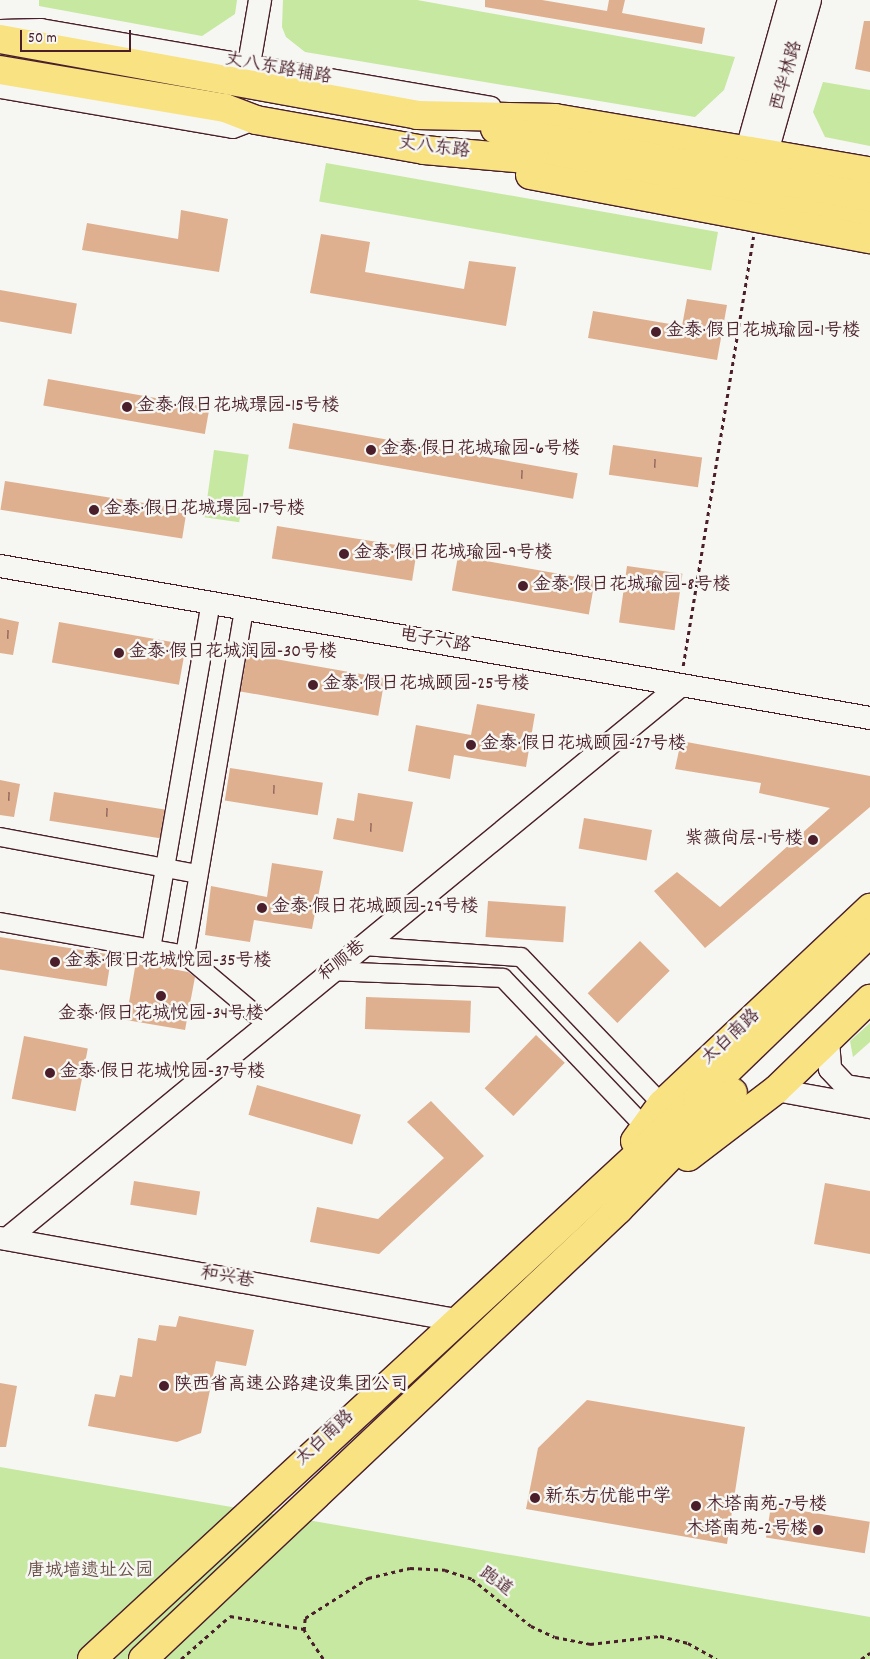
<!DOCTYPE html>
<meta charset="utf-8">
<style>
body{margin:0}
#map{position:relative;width:870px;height:1659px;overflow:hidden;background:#f6f6f2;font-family:Dekko,"LXGW WenKai TC",sans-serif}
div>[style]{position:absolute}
.green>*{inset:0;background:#c6e8a1;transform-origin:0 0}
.building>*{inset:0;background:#deb08f;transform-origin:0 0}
.path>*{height:2.5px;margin-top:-1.25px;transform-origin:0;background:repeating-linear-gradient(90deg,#4a1f2b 0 4px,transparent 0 8px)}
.roads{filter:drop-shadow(1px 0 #4a1f2b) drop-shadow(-1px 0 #4a1f2b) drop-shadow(0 1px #4a1f2b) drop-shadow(0 -1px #4a1f2b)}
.minor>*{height:18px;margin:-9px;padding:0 9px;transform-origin:9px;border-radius:9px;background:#f6f6f2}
.tertiary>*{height:22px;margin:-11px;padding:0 11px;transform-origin:11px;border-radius:11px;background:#f6f6f2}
.primary>*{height:28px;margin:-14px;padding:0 14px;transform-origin:14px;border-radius:14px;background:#f8e281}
.dots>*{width:14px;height:14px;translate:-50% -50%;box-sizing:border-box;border:2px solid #f6f6f2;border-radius:50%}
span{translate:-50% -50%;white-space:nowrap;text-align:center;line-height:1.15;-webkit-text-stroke:5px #f6f6f2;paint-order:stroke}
.number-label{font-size:15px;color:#6f4344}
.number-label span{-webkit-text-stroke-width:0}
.street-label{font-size:18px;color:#4a1f2b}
.poi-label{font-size:18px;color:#4a1f2b}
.left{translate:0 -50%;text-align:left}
.right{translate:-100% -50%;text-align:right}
.park-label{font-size:18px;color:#695148}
.scale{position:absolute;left:20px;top:30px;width:111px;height:22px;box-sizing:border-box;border:2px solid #4a1f2b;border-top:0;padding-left:6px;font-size:15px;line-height:18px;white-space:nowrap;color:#4a1f2b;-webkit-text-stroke:4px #f6f6f2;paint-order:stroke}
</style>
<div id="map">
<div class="green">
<i style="clip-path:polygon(39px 0,237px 0,235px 14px,202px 36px,39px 6px)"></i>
<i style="clip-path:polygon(283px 0,417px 0,735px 57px,724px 90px,695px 117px,305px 52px,286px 37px,282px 27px)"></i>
<i style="clip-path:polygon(823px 82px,870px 90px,870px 146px,825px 137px,813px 112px)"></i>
<i style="left:326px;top:163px;width:398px;height:39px;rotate:10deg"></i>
<i style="left:214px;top:450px;width:35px;height:68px;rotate:8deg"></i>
<i style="clip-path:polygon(870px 1023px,870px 1042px,853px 1057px,850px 1041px)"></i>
<i style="clip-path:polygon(0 1467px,870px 1617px,870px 1659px,0 1659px)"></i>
</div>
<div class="building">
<i style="clip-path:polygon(485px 0,542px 0,607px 11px,609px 0,625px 0,622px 13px,705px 28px,702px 44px,485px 7px)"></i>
<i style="clip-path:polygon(864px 21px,870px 21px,870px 72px,855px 69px)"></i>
<i style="clip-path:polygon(181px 210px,228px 219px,219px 272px,82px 250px,87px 223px,178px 239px)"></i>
<i style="clip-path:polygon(321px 234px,370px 242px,365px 272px,464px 289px,469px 261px,516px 267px,506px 326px,310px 293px)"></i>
<i style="left:0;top:290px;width:78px;height:31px;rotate:10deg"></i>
<i style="clip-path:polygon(687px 299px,727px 305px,717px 360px,588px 338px,593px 311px,682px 326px)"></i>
<i style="left:48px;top:379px;width:164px;height:27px;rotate:10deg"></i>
<i style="left:293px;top:423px;width:289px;height:26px;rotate:10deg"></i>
<i style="left:613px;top:445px;width:90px;height:30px;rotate:8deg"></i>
<i style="left:5px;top:481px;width:184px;height:29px;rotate:9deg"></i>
<i style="left:277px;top:526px;width:142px;height:33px;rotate:9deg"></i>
<i style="left:458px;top:556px;width:139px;height:35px;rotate:10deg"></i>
<i style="left:627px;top:566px;width:56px;height:57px;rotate:8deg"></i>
<i style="clip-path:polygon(0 618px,19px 622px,13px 655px,0 653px)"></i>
<i style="left:59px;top:622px;width:129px;height:41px;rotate:10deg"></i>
<i style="left:247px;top:654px;width:140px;height:38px;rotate:10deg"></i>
<i style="clip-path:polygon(477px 704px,535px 714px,526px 767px,454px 755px,450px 779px,408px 771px,416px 725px,471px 735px)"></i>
<i style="clip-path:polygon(681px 741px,870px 776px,870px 807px,705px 948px,654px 891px,677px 872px,720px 907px,830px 808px,759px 793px,761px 783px,675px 769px)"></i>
<i style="left:230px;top:768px;width:94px;height:33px;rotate:9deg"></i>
<i style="clip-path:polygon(0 780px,20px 784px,14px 817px,0 815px)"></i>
<i style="left:54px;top:792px;width:112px;height:29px;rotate:9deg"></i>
<i style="clip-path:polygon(358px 793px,413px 802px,403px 852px,333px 839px,337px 818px,354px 821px)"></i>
<i style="left:584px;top:818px;width:69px;height:31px;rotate:10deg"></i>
<i style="clip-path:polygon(272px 863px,323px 871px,312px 929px,254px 920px,250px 942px,205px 935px,211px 886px,267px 897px)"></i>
<i style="left:488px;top:901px;width:78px;height:36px;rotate:4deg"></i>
<i style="left:0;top:937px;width:113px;height:32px;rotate:9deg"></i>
<i style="left:640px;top:941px;width:42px;height:74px;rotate:45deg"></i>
<i style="clip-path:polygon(136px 962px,188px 972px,195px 977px,185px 1030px,126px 1020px)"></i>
<i style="left:366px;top:997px;width:105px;height:32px;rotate:2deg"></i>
<i style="left:536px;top:1035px;width:40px;height:74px;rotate:44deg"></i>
<i style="left:24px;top:1036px;width:65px;height:64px;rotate:11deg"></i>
<i style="left:257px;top:1085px;width:108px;height:31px;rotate:16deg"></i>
<i style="clip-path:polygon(431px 1101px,484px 1156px,379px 1254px,310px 1242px,317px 1207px,378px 1219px,444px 1158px,407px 1122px)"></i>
<i style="left:134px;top:1181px;width:67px;height:24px;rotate:9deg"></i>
<i style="clip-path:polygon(825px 1183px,870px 1191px,870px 1254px,814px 1244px)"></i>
<i style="clip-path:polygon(179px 1316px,254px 1330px,246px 1366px,216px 1361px,201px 1433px,177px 1442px,88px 1426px,95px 1394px,115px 1397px,120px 1375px,132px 1377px,138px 1338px,156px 1341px,159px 1325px,176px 1327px)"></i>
<i style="clip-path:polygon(0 1383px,17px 1386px,6px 1447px,0 1447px)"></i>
<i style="clip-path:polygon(587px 1400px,745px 1427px,727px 1544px,526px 1509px,538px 1448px)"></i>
<i style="left:771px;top:1506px;width:100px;height:32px;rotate:9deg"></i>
</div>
<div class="path">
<i style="left:683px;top:666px;width:435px;rotate:-80.7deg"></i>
<i style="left:181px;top:1659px;width:65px;rotate:-41.3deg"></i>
<i style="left:230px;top:1616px;width:75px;rotate:10deg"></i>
<i style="left:323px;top:1659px;width:34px;rotate:-124deg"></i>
<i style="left:304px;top:1631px;width:13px;rotate:-86deg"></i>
<i style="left:305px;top:1618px;width:75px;rotate:-32.4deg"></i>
<i style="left:368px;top:1578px;width:43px;rotate:-13.4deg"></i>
<i style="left:410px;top:1568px;width:35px;rotate:3deg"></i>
<i style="left:445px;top:1570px;width:28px;rotate:18deg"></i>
<i style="left:472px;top:1579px;width:75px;rotate:38.5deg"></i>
<i style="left:531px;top:1626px;width:26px;rotate:25deg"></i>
<i style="left:555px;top:1637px;width:36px;rotate:11deg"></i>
<i style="left:590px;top:1644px;width:70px;rotate:-6.5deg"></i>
<i style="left:660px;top:1636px;width:29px;rotate:14deg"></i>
<i style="left:688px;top:1643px;width:33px;rotate:29deg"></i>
<i style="left:861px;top:1659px;width:11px;rotate:-34deg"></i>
</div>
<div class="roads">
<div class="minor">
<i style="left:0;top:29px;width:41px;rotate:-1.4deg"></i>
<i style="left:41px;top:28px;width:457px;rotate:9.8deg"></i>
<i style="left:0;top:89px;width:236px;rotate:9.7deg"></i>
<i style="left:233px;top:129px;width:25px;rotate:-21deg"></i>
<i style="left:0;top:837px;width:201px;rotate:10.6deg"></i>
<i style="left:0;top:922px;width:188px;rotate:10.1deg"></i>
<i style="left:185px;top:955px;width:107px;rotate:40.1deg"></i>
<i style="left:362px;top:946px;width:159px;rotate:4deg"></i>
<i style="left:521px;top:957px;width:204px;rotate:46.2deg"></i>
<i style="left:151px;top:949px;width:351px;rotate:-80.2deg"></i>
<i style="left:185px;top:955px;width:351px;rotate:-80.3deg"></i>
<i style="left:331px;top:971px;width:172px;rotate:2.3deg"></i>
<i style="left:503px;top:978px;width:206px;rotate:46.4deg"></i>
</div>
<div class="tertiary">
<i style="left:249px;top:64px;width:65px;rotate:-80.2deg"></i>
<i style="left:747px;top:149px;width:155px;rotate:-74.3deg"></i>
<i style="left:767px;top:152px;width:158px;rotate:-74.2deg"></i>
<i style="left:0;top:566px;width:883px;rotate:9.91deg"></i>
<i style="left:828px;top:1039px;width:30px;rotate:86deg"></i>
<i style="left:830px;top:1069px;width:23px;rotate:47deg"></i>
<i style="left:846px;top:1086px;width:24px;rotate:9deg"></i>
<i style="left:776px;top:1090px;width:96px;rotate:10.3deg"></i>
<i style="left:0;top:1238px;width:462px;rotate:10.2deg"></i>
<i style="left:7px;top:1239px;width:871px;rotate:-39.41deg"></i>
</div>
<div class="primary">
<i style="left:0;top:39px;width:424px;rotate:10.3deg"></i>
<i style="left:417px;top:115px;width:138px;rotate:1.2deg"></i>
<i style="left:555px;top:118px;width:319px;rotate:9.6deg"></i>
<i style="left:0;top:70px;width:228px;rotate:9.6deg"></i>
<i style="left:225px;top:108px;width:33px;rotate:21deg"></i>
<i style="left:256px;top:120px;width:171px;rotate:10.1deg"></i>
<i style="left:424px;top:150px;width:137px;rotate:5deg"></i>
<i style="left:560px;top:162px;width:315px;rotate:10.1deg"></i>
<i style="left:495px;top:129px;width:381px;rotate:10.3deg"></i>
<i style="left:530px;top:175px;width:346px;rotate:10.7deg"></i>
<i style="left:635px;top:1141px;width:46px;rotate:-53.9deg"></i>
<i style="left:662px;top:1104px;width:286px;rotate:-43.3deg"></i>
<i style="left:688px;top:1157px;width:111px;rotate:-37.3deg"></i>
<i style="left:776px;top:1090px;width:131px;rotate:-44.1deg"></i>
<i style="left:92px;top:1659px;width:825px;rotate:-42.74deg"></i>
<i style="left:698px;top:1099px;width:239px;rotate:-44deg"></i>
<i style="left:143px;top:1659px;width:655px;rotate:-43.39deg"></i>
<i style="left:619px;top:1209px;width:163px;rotate:-45.7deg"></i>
</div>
</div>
<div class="dots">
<i style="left:656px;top:332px;background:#4a1f2b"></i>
<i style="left:127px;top:407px;background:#4a1f2b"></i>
<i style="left:371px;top:450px;background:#4a1f2b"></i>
<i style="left:94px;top:510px;background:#4a1f2b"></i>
<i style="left:344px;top:554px;background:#4a1f2b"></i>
<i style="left:523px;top:586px;background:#4a1f2b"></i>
<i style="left:119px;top:653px;background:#4a1f2b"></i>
<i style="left:313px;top:685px;background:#4a1f2b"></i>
<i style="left:471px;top:745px;background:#4a1f2b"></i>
<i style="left:813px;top:840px;background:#4a1f2b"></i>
<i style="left:262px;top:908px;background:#4a1f2b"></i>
<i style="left:55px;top:962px;background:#4a1f2b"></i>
<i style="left:161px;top:996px;background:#4a1f2b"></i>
<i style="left:50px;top:1073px;background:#4a1f2b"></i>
<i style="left:164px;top:1386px;background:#4a1f2b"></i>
<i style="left:535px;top:1498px;background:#4a1f2b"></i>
<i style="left:696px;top:1506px;background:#4a1f2b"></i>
<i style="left:818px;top:1530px;background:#4a1f2b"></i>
</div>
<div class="number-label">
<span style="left:655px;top:466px">1</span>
<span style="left:522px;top:477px">1</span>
<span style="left:8px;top:637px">1</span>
<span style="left:274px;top:792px">1</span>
<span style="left:9px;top:799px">1</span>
<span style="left:107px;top:815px">1</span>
<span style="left:371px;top:830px">1</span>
</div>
<div class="street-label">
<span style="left:278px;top:70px;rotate:10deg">丈八东路辅路</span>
<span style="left:788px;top:76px;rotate:-74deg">西华林路</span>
<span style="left:434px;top:149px;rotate:7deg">丈八东路</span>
<span style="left:435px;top:642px;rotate:10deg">电子六路</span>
<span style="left:343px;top:962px;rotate:-39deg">和顺巷</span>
<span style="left:732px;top:1038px;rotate:-43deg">太白南路</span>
<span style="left:227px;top:1279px;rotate:10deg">和兴巷</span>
<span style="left:326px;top:1439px;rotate:-43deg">太白南路</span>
<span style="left:495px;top:1583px;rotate:36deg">跑道</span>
</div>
<div class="poi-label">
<span class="left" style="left:666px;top:332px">金泰·假日花城瑜园-1号楼</span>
<span class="left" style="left:137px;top:407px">金泰·假日花城璟园-15号楼</span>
<span class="left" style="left:381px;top:450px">金泰·假日花城瑜园-6号楼</span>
<span class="left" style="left:104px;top:510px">金泰·假日花城璟园-17号楼</span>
<span class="left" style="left:354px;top:554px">金泰·假日花城瑜园-9号楼</span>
<span class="left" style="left:533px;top:586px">金泰·假日花城瑜园-8号楼</span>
<span class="left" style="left:129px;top:653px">金泰·假日花城润园-30号楼</span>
<span class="left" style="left:323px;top:685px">金泰·假日花城颐园-25号楼</span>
<span class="left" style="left:481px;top:745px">金泰·假日花城颐园-27号楼</span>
<span class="right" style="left:803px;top:840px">紫薇尚层-1号楼</span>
<span class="left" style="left:272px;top:908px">金泰·假日花城颐园-29号楼</span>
<span class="left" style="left:65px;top:962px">金泰·假日花城悦园-35号楼</span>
<span style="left:161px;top:1015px">金泰·假日花城悦园-34号楼</span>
<span class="left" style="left:60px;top:1073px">金泰·假日花城悦园-37号楼</span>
<span class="left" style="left:174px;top:1386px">陕西省高速公路建设集团公司</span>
<span class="left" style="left:545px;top:1498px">新东方优能中学</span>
<span class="left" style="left:706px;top:1506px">木塔南苑-7号楼</span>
<span class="right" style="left:808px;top:1530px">木塔南苑-2号楼</span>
</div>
<div class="park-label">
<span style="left:90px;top:1572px">唐城墙遗址公园</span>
</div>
<div class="scale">50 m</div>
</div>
